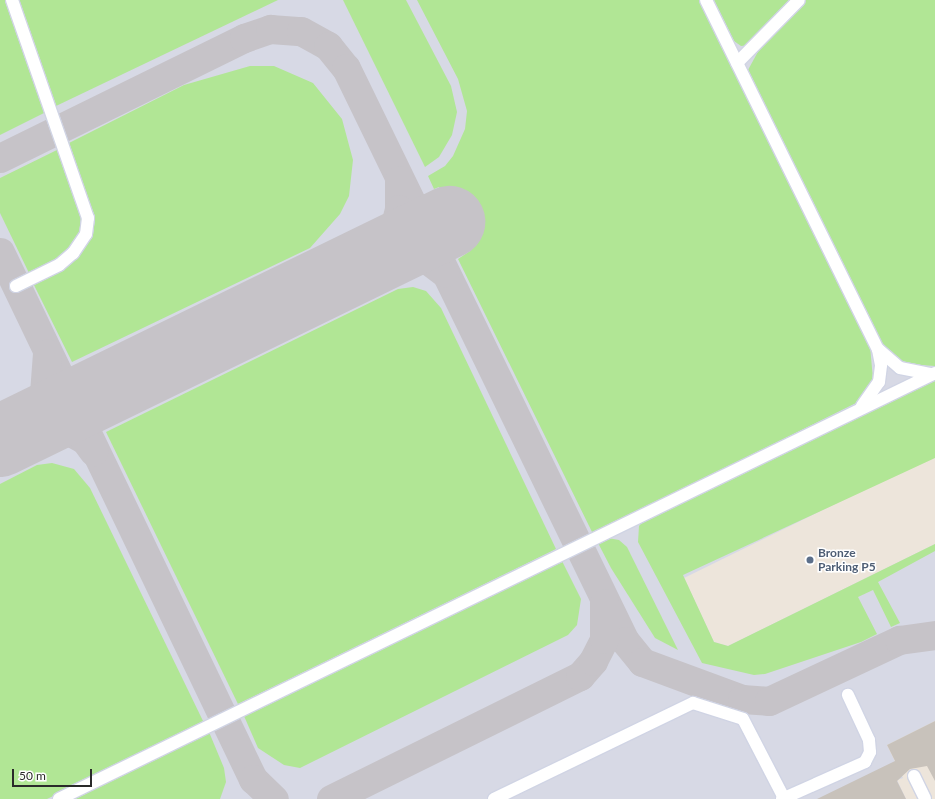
<!DOCTYPE html>
<style>
body{margin:0}
#map{position:relative;width:935px;height:799px;overflow:hidden;background:#ede5db;font-family:Lato,sans-serif}
div>[style]{position:absolute}
.airport>*{inset:0;background:#d7d9e5}
.green>*{inset:0;background:#b1e695}
.taxiway>*{height:29px;margin:-14.5px;padding:0 14.5px;transform-origin:14.5px;border-radius:14.5px;background:#c6c3c8}
.runway>*{height:72px;margin:-36px;padding:0 36px;transform-origin:36px;border-radius:36px;background:#c6c3c8}
.building>*{inset:0;background:#c8c2bb}
.roads{filter:drop-shadow(1px 0 #d0d4e4) drop-shadow(-1px 0 #d0d4e4) drop-shadow(0 1px #d0d4e4) drop-shadow(0 -1px #d0d4e4)}
.minor>*{height:12px;margin:-6px;padding:0 6px;transform-origin:6px;border-radius:6px;background:#fff}
.dots>*{width:11px;height:11px;translate:-50% -50%;box-sizing:border-box;border:2px solid #fff;border-radius:50%}
span{translate:-50% -50%;white-space:nowrap;text-align:center;line-height:1.15;-webkit-text-stroke:3px #fff;paint-order:stroke}
.service-label{font-size:12px;color:#4e5e75;font-weight:700}
.left{translate:0 -50%;text-align:left}
.scale{position:absolute;left:12px;top:769px;width:80px;height:18px;box-sizing:border-box;border:2px solid #2a2a2a;border-top:0;padding-left:5px;font-size:12px;line-height:14px;white-space:nowrap;color:#2a2a2a;-webkit-text-stroke:3px #fff;paint-order:stroke}
</style>
<div id="map">
<div class="airport">
<i style="clip-path:polygon(0 0,935px 0,935px 455px,684px 578px,714px 642px,728px 646px,935px 544px,935px 721px,887px 745px,903px 778px,897px 780px,906px 799px,0 799px)"></i>
</div>
<div class="green">
<i style="clip-path:polygon(0 0,8px 0,48px 111px,0 135px)"></i>
<i style="clip-path:polygon(18px 0,278px 0,56px 106px)"></i>
<i style="clip-path:polygon(343px 0,406px 0,451px 86px,457px 112px,452px 135px,439px 157px,425px 167px)"></i>
<i style="clip-path:polygon(417px 0,701px 0,870px 346px,873px 379px,860px 401px,593px 534px,458px 259px,470px 251px,439px 187px,434px 189px,428px 176px,445px 166px,453px 156px,465px 129px,467px 111px,458px 79px)"></i>
<i style="clip-path:polygon(714px 0,796px 0,751px 45px,741px 46px,734px 41px)"></i>
<i style="clip-path:polygon(805px 0,935px 0,935px 366px,906px 364px,885px 349px,748px 70px,760px 48px)"></i>
<i style="clip-path:polygon(250px 66px,274px 66px,313px 83px,342px 119px,353px 160px,349px 196px,340px 214px,310px 248px,72px 362px,33px 283px,77px 258px,90px 238px,88px 199px,69px 143px,184px 85px)"></i>
<i style="clip-path:polygon(61px 148px,82px 212px,80px 234px,68px 253px,29px 273px,0 213px,0 178px)"></i>
<i style="clip-path:polygon(413px 287px,426px 291px,441px 308px,556px 549px,238px 704px,106px 432px,398px 289px)"></i>
<i style="clip-path:polygon(935px 378px,935px 458px,683px 575px,714px 642px,728px 646px,935px 544px,935px 551px,878px 582px,900px 623px,891px 627px,873px 590px,858px 597px,877px 634px,861px 642px,765px 674px,754px 675px,702px 663px,638px 542px,639px 526px,644px 520px)"></i>
<i style="clip-path:polygon(52px 463px,74px 469px,90px 488px,204px 723px,47px 799px,0 799px,0 484px,37px 465px)"></i>
<i style="clip-path:polygon(608px 538px,619px 540px,627px 547px,678px 650px,655px 638px,611px 568px,598px 543px)"></i>
<i style="clip-path:polygon(562px 561px,581px 599px,577px 625px,568px 635px,300px 768px,284px 765px,258px 748px,244px 716px)"></i>
<i style="clip-path:polygon(209px 732px,224px 768px,226px 782px,220px 799px,74px 799px)"></i>
</div>
<div class="taxiway">
<i style="left:0;top:158px;width:272px;rotate:-26.2deg"></i>
<i style="left:244px;top:38px;width:28px;rotate:-19deg"></i>
<i style="left:270px;top:29px;width:31px;rotate:4deg"></i>
<i style="left:301px;top:31px;width:31px;rotate:29deg"></i>
<i style="left:328px;top:46px;width:28px;rotate:51deg"></i>
<i style="left:346px;top:68px;width:637px;rotate:64.04deg"></i>
<i style="left:625px;top:641px;width:27px;rotate:51deg"></i>
<i style="left:642px;top:662px;width:107px;rotate:20.3deg"></i>
<i style="left:742px;top:699px;width:27px;rotate:4deg"></i>
<i style="left:769px;top:701px;width:144px;rotate:-25.1deg"></i>
<i style="left:899px;top:640px;width:36px;rotate:-8deg"></i>
<i style="left:399px;top:180px;width:29px;rotate:90deg"></i>
<i style="left:399px;top:209px;width:16px;rotate:104deg"></i>
<i style="left:395px;top:225px;width:20px;rotate:117deg"></i>
<i style="left:386px;top:243px;width:28px;rotate:136deg"></i>
<i style="left:366px;top:262px;width:33px;rotate:-20deg"></i>
<i style="left:397px;top:251px;width:20px;rotate:3deg"></i>
<i style="left:417px;top:252px;width:34px;rotate:37deg"></i>
<i style="left:0;top:252px;width:585px;rotate:64.36deg"></i>
<i style="left:253px;top:779px;width:29px;rotate:44deg"></i>
<i style="left:12px;top:434px;width:33px;rotate:-46deg"></i>
<i style="left:35px;top:410px;width:19px;rotate:-62deg"></i>
<i style="left:44px;top:393px;width:40px;rotate:-85.7deg"></i>
<i style="left:11px;top:435px;width:37px;rotate:-17deg"></i>
<i style="left:46px;top:424px;width:22px;rotate:16deg"></i>
<i style="left:67px;top:430px;width:21px;rotate:29deg"></i>
<i style="left:85px;top:440px;width:14px;rotate:54deg"></i>
<i style="left:331px;top:799px;width:278px;rotate:-26.3deg"></i>
<i style="left:580px;top:676px;width:20px;rotate:-49deg"></i>
<i style="left:593px;top:661px;width:25px;rotate:-63deg"></i>
<i style="left:604px;top:639px;width:36px;rotate:-90deg"></i>
</div>
<div class="runway">
<i style="left:0;top:441px;width:500px;rotate:-26deg"></i>
</div>
<div class="building">
<i style="clip-path:polygon(935px 721px,935px 781px,927px 766px,910px 769px,897px 781px,906px 799px,817px 799px,895px 761px,887px 745px)"></i>
</div>
<div class="roads">
<div class="minor">
<i style="left:12px;top:0;width:231px;rotate:70.8deg"></i>
<i style="left:88px;top:218px;width:16px;rotate:97deg"></i>
<i style="left:86px;top:234px;width:23px;rotate:124deg"></i>
<i style="left:73px;top:253px;width:18px;rotate:139deg"></i>
<i style="left:59px;top:265px;width:48px;rotate:154deg"></i>
<i style="left:706px;top:0;width:389px;rotate:63.8deg"></i>
<i style="left:878px;top:349px;width:29px;rotate:41deg"></i>
<i style="left:900px;top:368px;width:33px;rotate:11deg"></i>
<i style="left:737px;top:63px;width:88px;rotate:-45.5deg"></i>
<i style="left:862px;top:406px;width:29px;rotate:-55deg"></i>
<i style="left:879px;top:382px;width:17px;rotate:-83deg"></i>
<i style="left:881px;top:365px;width:15px;rotate:-101deg"></i>
<i style="left:914px;top:776px;width:25px;rotate:64deg"></i>
<i style="left:59px;top:799px;width:974px;rotate:-25.93deg"></i>
<i style="left:494px;top:799px;width:221px;rotate:-25.8deg"></i>
<i style="left:693px;top:703px;width:52px;rotate:17.7deg"></i>
<i style="left:743px;top:719px;width:89px;rotate:62.6deg"></i>
<i style="left:782px;top:799px;width:91px;rotate:-24deg"></i>
<i style="left:865px;top:762px;width:11px;rotate:-63deg"></i>
<i style="left:870px;top:752px;width:12px;rotate:-95deg"></i>
<i style="left:869px;top:740px;width:50px;rotate:-115deg"></i>
</div>
</div>
<div class="dots">
<i style="left:810px;top:560px;background:#5c6f8a"></i>
</div>
<div class="service-label">
<span class="left" style="left:818px;top:560px">Bronze<br>Parking P5</span>
</div>
<div class="scale">50 m</div>
</div>
